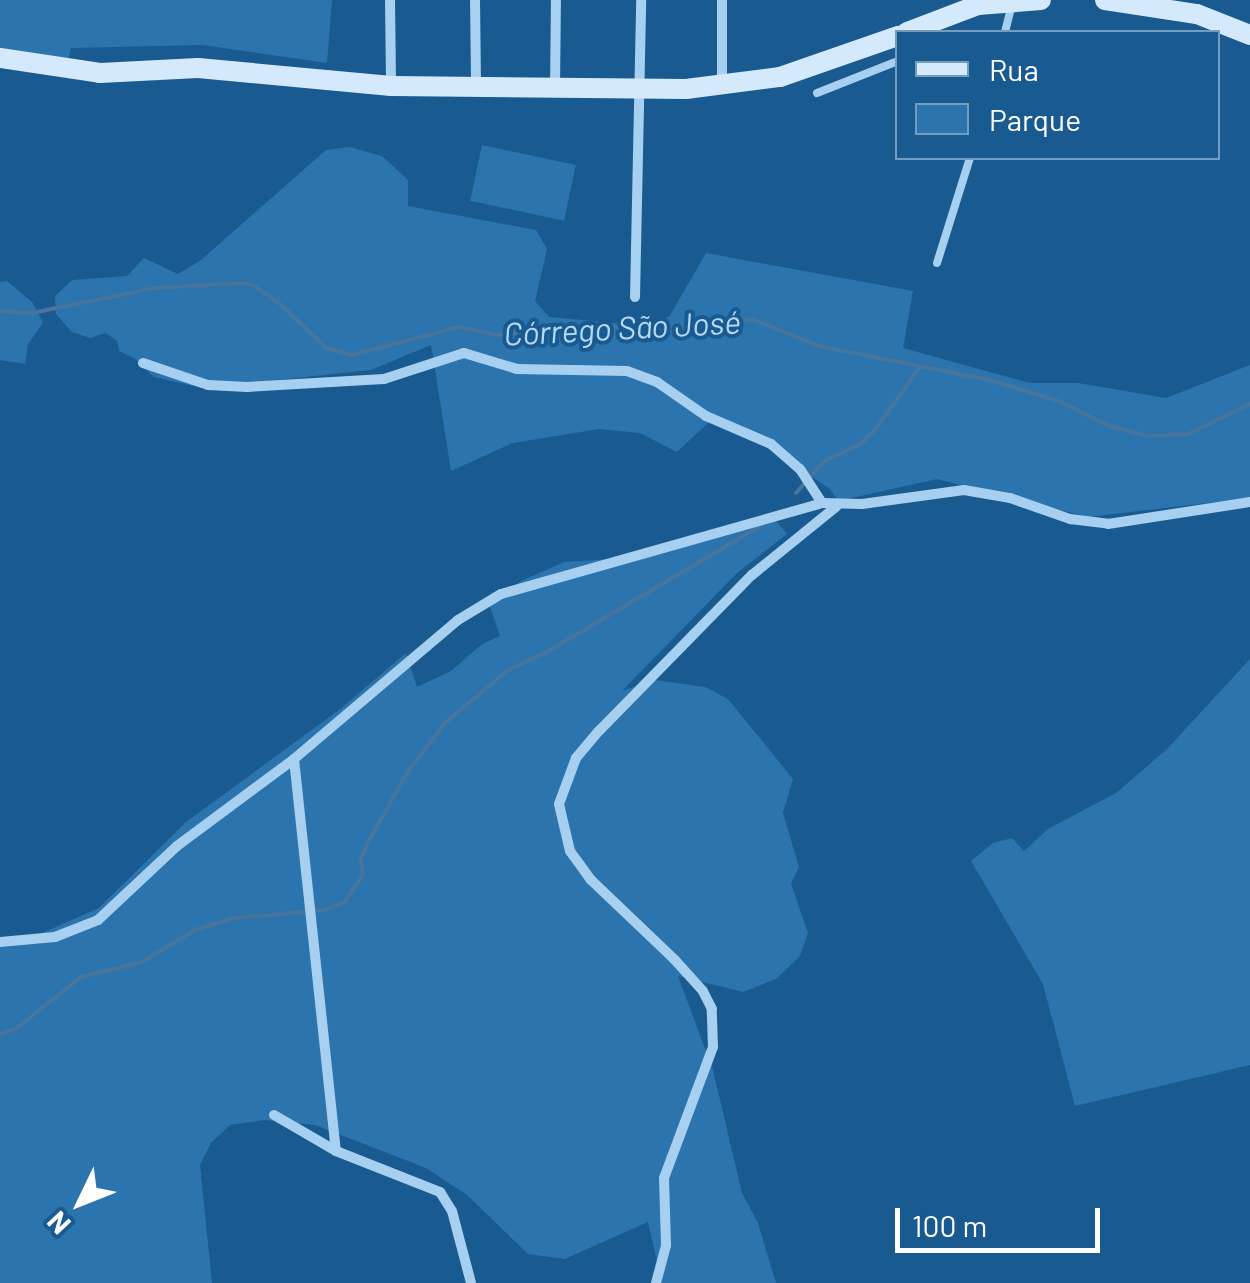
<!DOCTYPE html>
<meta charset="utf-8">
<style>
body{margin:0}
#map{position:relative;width:1250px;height:1283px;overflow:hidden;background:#195a90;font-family:Barlow,sans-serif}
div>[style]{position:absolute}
.green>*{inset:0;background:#2c74ae;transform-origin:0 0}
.stream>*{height:4px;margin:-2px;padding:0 2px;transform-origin:2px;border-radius:2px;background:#47759c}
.lane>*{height:8px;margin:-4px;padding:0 4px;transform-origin:4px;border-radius:4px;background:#a7cfef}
.street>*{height:10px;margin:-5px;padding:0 5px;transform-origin:5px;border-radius:5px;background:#a7cfef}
.secondary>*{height:20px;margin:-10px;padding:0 10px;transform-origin:10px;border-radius:10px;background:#d4e9fb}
span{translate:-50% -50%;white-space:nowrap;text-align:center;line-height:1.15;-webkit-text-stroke:8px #195a90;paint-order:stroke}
.water-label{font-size:32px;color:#b3d9f6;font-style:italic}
.legend{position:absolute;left:895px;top:30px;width:325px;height:130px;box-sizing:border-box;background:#195a90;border:2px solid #759cbc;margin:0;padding:12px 18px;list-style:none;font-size:30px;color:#fff}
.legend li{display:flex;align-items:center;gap:20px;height:50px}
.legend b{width:50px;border:2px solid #759cbc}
.north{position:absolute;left:30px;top:1153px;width:100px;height:100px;-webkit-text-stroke:8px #195a90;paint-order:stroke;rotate:227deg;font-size:28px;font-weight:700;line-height:40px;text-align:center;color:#fff}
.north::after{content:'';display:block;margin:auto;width:35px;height:45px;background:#fff;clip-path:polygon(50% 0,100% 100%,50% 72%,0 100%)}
.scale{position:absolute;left:895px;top:1208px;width:205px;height:45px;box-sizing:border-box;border:5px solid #fff;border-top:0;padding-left:12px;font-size:30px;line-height:35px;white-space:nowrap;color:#fff;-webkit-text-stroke:8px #195a90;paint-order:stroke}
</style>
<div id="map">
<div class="green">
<i style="clip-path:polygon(0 0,332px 0,327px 63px,203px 45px,71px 48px,68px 62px,0 55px)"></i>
<i style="left:482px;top:145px;width:96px;height:57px;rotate:12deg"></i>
<i style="clip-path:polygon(350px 147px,382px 156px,408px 180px,408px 206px,536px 230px,547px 249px,535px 301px,549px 317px,627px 324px,669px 317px,706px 253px,913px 291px,903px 348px,1030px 383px,1078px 383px,1166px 398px,1250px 365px,1250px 498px,1088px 517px,937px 479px,838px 501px,830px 489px,735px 426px,708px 423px,677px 452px,640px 433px,599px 429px,513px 443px,451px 471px,431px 345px,371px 370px,203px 388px,154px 377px,134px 358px,119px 351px,117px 341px,106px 333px,90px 338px,72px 332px,56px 314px,55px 296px,72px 280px,127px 276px,144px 258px,178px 274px,201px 260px,326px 150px)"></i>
<i style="clip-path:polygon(7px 281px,33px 303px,43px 323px,28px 344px,25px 364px,0 360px,0 282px)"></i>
<i style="clip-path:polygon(749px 519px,776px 521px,787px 534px,737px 573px,622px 691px,654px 680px,705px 687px,728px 699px,793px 779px,783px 813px,799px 867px,791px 884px,808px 933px,800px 956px,776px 979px,743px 992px,678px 976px,713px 1070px,742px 1193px,758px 1223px,776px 1283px,662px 1283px,648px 1222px,565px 1259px,528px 1254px,467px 1195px,426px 1168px,315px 1125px,264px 1120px,230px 1125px,211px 1143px,200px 1165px,212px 1283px,0 1283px,0 939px,33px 937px,99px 908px,186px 822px,339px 710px,406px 653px,417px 687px,451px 671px,482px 644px,500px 636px,489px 604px,521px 581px,564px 562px,627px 558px)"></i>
<i style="clip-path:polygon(1250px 659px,1250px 1065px,1075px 1106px,1043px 984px,971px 861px,993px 843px,1012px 838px,1024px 851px,1048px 829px,1116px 793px,1167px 749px)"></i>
</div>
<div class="stream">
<i style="left:0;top:311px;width:32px;rotate:4deg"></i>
<i style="left:32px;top:313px;width:126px;rotate:-11.5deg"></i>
<i style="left:155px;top:288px;width:87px;rotate:-3.3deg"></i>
<i style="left:242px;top:283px;width:11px;rotate:10deg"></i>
<i style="left:253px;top:285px;width:32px;rotate:35deg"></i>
<i style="left:279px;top:303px;width:65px;rotate:43.8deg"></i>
<i style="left:326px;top:348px;width:27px;rotate:15deg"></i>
<i style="left:352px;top:355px;width:111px;rotate:-14.7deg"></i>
<i style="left:459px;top:327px;width:38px;rotate:12deg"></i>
<i style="left:496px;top:335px;width:149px;rotate:-3.8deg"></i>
<i style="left:645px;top:325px;width:63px;rotate:3.6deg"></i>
<i style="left:708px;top:329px;width:45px;rotate:-12.8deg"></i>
<i style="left:752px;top:319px;width:72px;rotate:21.9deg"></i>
<i style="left:819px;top:346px;width:170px;rotate:11.2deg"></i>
<i style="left:986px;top:379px;width:76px;rotate:16.8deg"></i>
<i style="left:1059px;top:401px;width:54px;rotate:26.6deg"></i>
<i style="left:1107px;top:425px;width:41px;rotate:15.4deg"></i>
<i style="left:1147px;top:436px;width:41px;rotate:-2.8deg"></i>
<i style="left:1188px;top:434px;width:69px;rotate:-25.8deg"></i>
<i style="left:796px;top:493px;width:41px;rotate:-48.9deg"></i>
<i style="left:823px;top:462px;width:41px;rotate:-25.9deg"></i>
<i style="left:860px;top:444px;width:21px;rotate:-43deg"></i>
<i style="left:875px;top:430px;width:76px;rotate:-54.6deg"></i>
<i style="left:0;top:1034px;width:18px;rotate:-19deg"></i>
<i style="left:17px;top:1028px;width:82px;rotate:-38.6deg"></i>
<i style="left:81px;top:977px;width:63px;rotate:-13.8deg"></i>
<i style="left:142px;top:962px;width:62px;rotate:-31.1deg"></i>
<i style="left:195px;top:930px;width:41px;rotate:-17.1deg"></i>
<i style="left:234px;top:918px;width:91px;rotate:-5deg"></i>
<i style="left:325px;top:910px;width:22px;rotate:-22deg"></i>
<i style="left:345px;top:902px;width:33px;rotate:-57deg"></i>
<i style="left:363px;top:874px;width:14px;rotate:-98deg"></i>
<i style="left:361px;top:860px;width:17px;rotate:-69deg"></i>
<i style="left:367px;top:844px;width:81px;rotate:-60.6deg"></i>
<i style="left:407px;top:773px;width:63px;rotate:-52.8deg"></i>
<i style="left:445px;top:723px;width:82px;rotate:-40.1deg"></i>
<i style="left:508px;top:670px;width:41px;rotate:-24.7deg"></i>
<i style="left:545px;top:653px;width:254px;rotate:-30.5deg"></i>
</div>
<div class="lane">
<i style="left:1005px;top:32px;width:30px;rotate:-76deg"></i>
<i style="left:817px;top:93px;width:87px;rotate:-21.6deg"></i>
<i style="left:937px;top:263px;width:110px;rotate:-72.6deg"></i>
</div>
<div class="street">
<i style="left:390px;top:0;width:86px;rotate:89.3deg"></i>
<i style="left:475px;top:0;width:86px;rotate:89.3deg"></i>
<i style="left:722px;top:0;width:86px;rotate:90deg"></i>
<i style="left:555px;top:89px;width:89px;rotate:-89.4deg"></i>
<i style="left:635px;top:297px;width:297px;rotate:-88.8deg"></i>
<i style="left:143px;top:363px;width:69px;rotate:18.7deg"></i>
<i style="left:208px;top:385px;width:39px;rotate:3deg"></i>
<i style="left:247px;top:387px;width:137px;rotate:-3.3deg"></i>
<i style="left:384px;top:379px;width:84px;rotate:-18deg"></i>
<i style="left:464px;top:353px;width:55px;rotate:16.8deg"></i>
<i style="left:517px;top:369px;width:110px;rotate:1deg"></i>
<i style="left:627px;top:371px;width:32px;rotate:20deg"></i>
<i style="left:657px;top:382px;width:60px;rotate:34.8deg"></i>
<i style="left:706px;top:416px;width:71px;rotate:23.3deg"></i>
<i style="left:771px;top:444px;width:38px;rotate:41deg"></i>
<i style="left:800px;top:469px;width:40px;rotate:57.1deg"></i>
<i style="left:294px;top:759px;width:394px;rotate:83.9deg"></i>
<i style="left:0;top:942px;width:55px;rotate:-5.2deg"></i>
<i style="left:55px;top:937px;width:46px;rotate:-21.6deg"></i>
<i style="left:98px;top:920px;width:108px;rotate:-43.1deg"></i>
<i style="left:177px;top:846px;width:146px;rotate:-36.6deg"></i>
<i style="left:294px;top:759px;width:215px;rotate:-40.3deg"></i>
<i style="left:458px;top:620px;width:50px;rotate:-31.2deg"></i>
<i style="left:501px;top:594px;width:334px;rotate:-15.8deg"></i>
<i style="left:822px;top:503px;width:40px;rotate:1.4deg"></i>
<i style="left:862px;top:504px;width:103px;rotate:-7.8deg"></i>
<i style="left:964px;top:490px;width:47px;rotate:9.9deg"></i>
<i style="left:1010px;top:498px;width:64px;rotate:19.3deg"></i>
<i style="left:1070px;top:519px;width:38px;rotate:7deg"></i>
<i style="left:1108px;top:524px;width:144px;rotate:-8.8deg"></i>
<i style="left:274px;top:1115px;width:72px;rotate:30.1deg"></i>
<i style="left:336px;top:1151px;width:112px;rotate:21.5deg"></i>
<i style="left:440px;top:1192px;width:22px;rotate:58deg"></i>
<i style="left:452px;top:1211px;width:74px;rotate:75.2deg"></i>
<i style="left:656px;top:1283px;width:39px;rotate:-75deg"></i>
<i style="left:666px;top:1245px;width:67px;rotate:-91.7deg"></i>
<i style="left:664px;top:1178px;width:140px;rotate:-69.5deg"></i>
<i style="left:713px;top:1047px;width:38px;rotate:-92deg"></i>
<i style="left:712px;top:1009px;width:20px;rotate:-117deg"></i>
<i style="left:703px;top:991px;width:43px;rotate:-132.2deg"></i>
<i style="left:674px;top:959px;width:115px;rotate:-136.4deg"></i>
<i style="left:591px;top:880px;width:36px;rotate:-126deg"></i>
<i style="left:570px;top:851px;width:48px;rotate:-103.2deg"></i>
<i style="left:559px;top:804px;width:49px;rotate:-69.7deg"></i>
<i style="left:576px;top:758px;width:35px;rotate:-50deg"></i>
<i style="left:599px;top:731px;width:219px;rotate:-45.6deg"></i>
<i style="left:752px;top:575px;width:109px;rotate:-39.1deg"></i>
</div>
<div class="secondary">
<i style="left:1105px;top:0;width:93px;rotate:8.7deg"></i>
<i style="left:1197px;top:14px;width:57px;rotate:21.6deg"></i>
<i style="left:907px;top:32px;width:76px;rotate:-20.8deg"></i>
<i style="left:978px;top:5px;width:63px;rotate:-4.5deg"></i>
<i style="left:0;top:58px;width:101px;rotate:8.5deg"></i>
<i style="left:100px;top:73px;width:98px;rotate:-2.9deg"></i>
<i style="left:198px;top:68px;width:194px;rotate:5.3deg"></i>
<i style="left:391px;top:86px;width:295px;rotate:0.6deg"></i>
<i style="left:686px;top:89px;width:95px;rotate:-7.3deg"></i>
<i style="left:780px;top:77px;width:125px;rotate:-19.2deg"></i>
</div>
<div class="water-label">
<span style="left:622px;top:327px;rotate:-3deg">Córrego São José</span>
</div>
<ul class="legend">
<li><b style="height:12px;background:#d4e9fb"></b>Rua</li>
<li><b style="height:28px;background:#2c74ae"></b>Parque</li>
</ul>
<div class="north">N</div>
<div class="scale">100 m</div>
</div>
